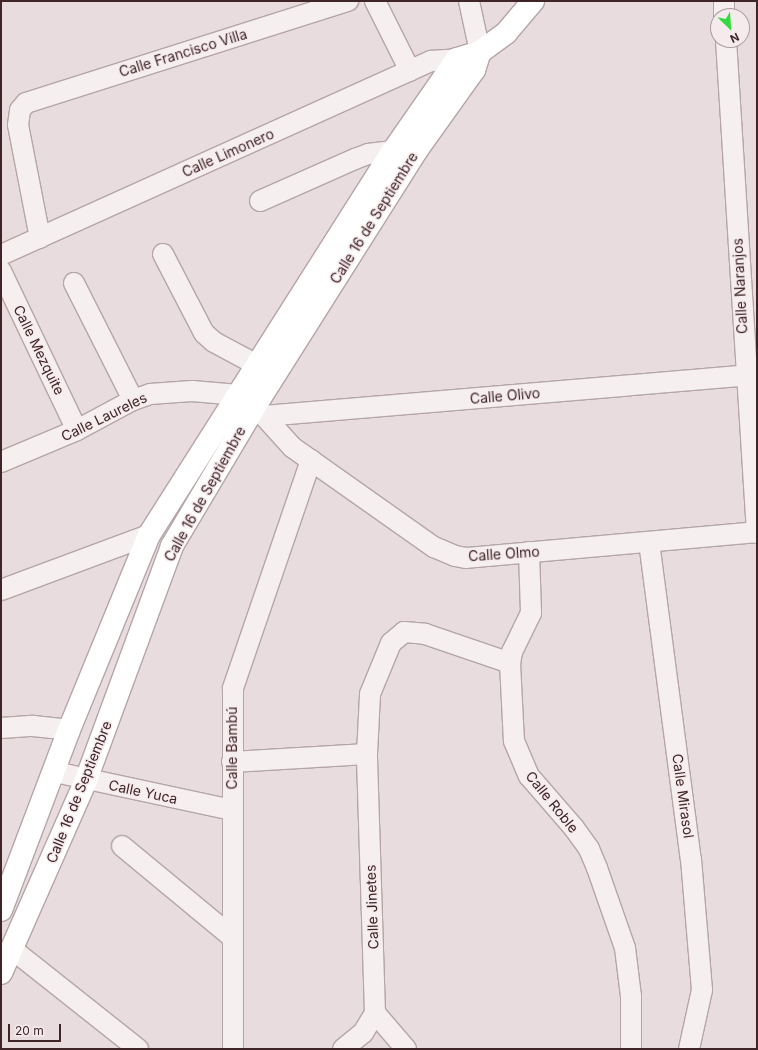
<!DOCTYPE html>
<meta charset="utf-8">
<style>
body{margin:0}
#map{position:relative;width:758px;height:1050px;overflow:hidden;background:#e8dcde;font-family:Inter,sans-serif}
div>[style]{position:absolute}
.roads{filter:drop-shadow(1px 0 #b5a5a7) drop-shadow(-1px 0 #b5a5a7) drop-shadow(0 1px #b5a5a7) drop-shadow(0 -1px #b5a5a7)}
.minor>*{height:20px;margin:-10px;padding:0 10px;transform-origin:10px;border-radius:10px;background:#f6eff0}
.secondary>*{height:22px;margin:-11px;padding:0 11px;transform-origin:11px;border-radius:11px;background:#fff}
span{translate:-50% -50%;white-space:nowrap;text-align:center;line-height:1.15;-webkit-text-stroke:3px #f5ebed;paint-order:stroke}
.street-label{font-size:14px;color:#3f2428}
.frame{position:absolute;inset:0;border:2px solid #3f2428;pointer-events:none}
.north{position:absolute;left:710px;top:8px;width:40px;height:40px;box-sizing:border-box;background:#f5ebed;border:1px solid #ac9b9e;border-radius:50%;rotate:155deg;font-size:11px;font-weight:700;line-height:16px;text-align:center;color:#3f2428}
.north::after{content:'';display:block;margin:auto;width:14px;height:18px;background:#32db3d;clip-path:polygon(50% 0,100% 100%,50% 72%,0 100%)}
.scale{position:absolute;left:8px;top:1024px;width:53px;height:18px;box-sizing:border-box;border:2px solid #3f2428;border-top:0;padding-left:5px;font-size:12px;line-height:14px;white-space:nowrap;color:#3f2428;-webkit-text-stroke:3px #f5ebed;paint-order:stroke}
</style>
<div id="map">
<div class="roads">
<div class="minor">
<i style="left:375px;top:1px;width:78px;rotate:63.4deg"></i>
<i style="left:469px;top:1px;width:52px;rotate:77.8deg"></i>
<i style="left:724px;top:1px;width:15px;rotate:90deg"></i>
<i style="left:726px;top:40px;width:494px;rotate:86.4deg"></i>
<i style="left:260px;top:201px;width:104px;rotate:-23.9deg"></i>
<i style="left:355px;top:159px;width:14px;rotate:-21deg"></i>
<i style="left:368px;top:154px;width:25px;rotate:-7deg"></i>
<i style="left:40px;top:238px;width:115px;rotate:-101deg"></i>
<i style="left:18px;top:125px;width:15px;rotate:-82deg"></i>
<i style="left:20px;top:110px;width:9px;rotate:-49deg"></i>
<i style="left:26px;top:103px;width:338px;rotate:-17.6deg"></i>
<i style="left:163px;top:254px;width:89px;rotate:62.6deg"></i>
<i style="left:204px;top:333px;width:13px;rotate:42deg"></i>
<i style="left:214px;top:342px;width:49px;rotate:28.1deg"></i>
<i style="left:1px;top:255px;width:472px;rotate:-24.3deg"></i>
<i style="left:431px;top:61px;width:26px;rotate:-4deg"></i>
<i style="left:1px;top:271px;width:176px;rotate:64.5deg"></i>
<i style="left:74px;top:283px;width:131px;rotate:63.2deg"></i>
<i style="left:264px;top:416px;width:483px;rotate:-4.8deg"></i>
<i style="left:1px;top:462px;width:82px;rotate:-22.8deg"></i>
<i style="left:77px;top:430px;width:64px;rotate:-28.2deg"></i>
<i style="left:133px;top:400px;width:18px;rotate:-19deg"></i>
<i style="left:150px;top:394px;width:42px;rotate:-4.1deg"></i>
<i style="left:192px;top:391px;width:47px;rotate:4.9deg"></i>
<i style="left:239px;top:395px;width:19px;rotate:35deg"></i>
<i style="left:255px;top:406px;width:55px;rotate:47.9deg"></i>
<i style="left:292px;top:447px;width:174px;rotate:35.2deg"></i>
<i style="left:434px;top:547px;width:23px;rotate:23deg"></i>
<i style="left:455px;top:556px;width:11px;rotate:10deg"></i>
<i style="left:466px;top:558px;width:292px;rotate:-5.1deg"></i>
<i style="left:649px;top:542px;width:320px;rotate:82.5deg"></i>
<i style="left:691px;top:859px;width:131px;rotate:85.2deg"></i>
<i style="left:702px;top:990px;width:60px;rotate:102.4deg"></i>
<i style="left:529px;top:552px;width:61px;rotate:88.1deg"></i>
<i style="left:531px;top:613px;width:43px;rotate:116deg"></i>
<i style="left:512px;top:652px;width:11px;rotate:100deg"></i>
<i style="left:510px;top:663px;width:78px;rotate:87.1deg"></i>
<i style="left:514px;top:741px;width:38px;rotate:67deg"></i>
<i style="left:529px;top:776px;width:69px;rotate:49.1deg"></i>
<i style="left:574px;top:828px;width:26px;rotate:54deg"></i>
<i style="left:589px;top:849px;width:21px;rotate:67deg"></i>
<i style="left:597px;top:868px;width:85px;rotate:70.7deg"></i>
<i style="left:625px;top:948px;width:48px;rotate:82.9deg"></i>
<i style="left:631px;top:996px;width:53px;rotate:90deg"></i>
<i style="left:1px;top:590px;width:158px;rotate:-20.4deg"></i>
<i style="left:1px;top:728px;width:32px;rotate:-4deg"></i>
<i style="left:33px;top:726px;width:36px;rotate:6deg"></i>
<i style="left:232px;top:762px;width:135px;rotate:-3.4deg"></i>
<i style="left:55px;top:772px;width:181px;rotate:12.1deg"></i>
<i style="left:122px;top:846px;width:143px;rotate:39.6deg"></i>
<i style="left:12px;top:949px;width:161px;rotate:38.4deg"></i>
<i style="left:233px;top:1049px;width:361px;rotate:-90deg"></i>
<i style="left:233px;top:688px;width:241px;rotate:-71.1deg"></i>
<i style="left:343px;top:1049px;width:26px;rotate:-39deg"></i>
<i style="left:363px;top:1033px;width:23px;rotate:-59deg"></i>
<i style="left:406px;top:1049px;width:48px;rotate:-130.7deg"></i>
<i style="left:375px;top:1013px;width:259px;rotate:-91.8deg"></i>
<i style="left:367px;top:754px;width:60px;rotate:-87.1deg"></i>
<i style="left:370px;top:694px;width:55px;rotate:-67.6deg"></i>
<i style="left:391px;top:643px;width:17px;rotate:-40deg"></i>
<i style="left:404px;top:632px;width:21px;rotate:5deg"></i>
<i style="left:425px;top:634px;width:90px;rotate:18.8deg"></i>
</div>
<div class="secondary">
<i style="left:1px;top:910px;width:192px;rotate:-69.3deg"></i>
<i style="left:69px;top:730px;width:211px;rotate:-67.7deg"></i>
<i style="left:149px;top:535px;width:455px;rotate:-57.6deg"></i>
<i style="left:393px;top:151px;width:112px;rotate:-55.2deg"></i>
<i style="left:457px;top:59px;width:24px;rotate:-17deg"></i>
<i style="left:480px;top:52px;width:32px;rotate:-36deg"></i>
<i style="left:506px;top:33px;width:42px;rotate:-49.8deg"></i>
<i style="left:1px;top:973px;width:211px;rotate:-66.2deg"></i>
<i style="left:86px;top:780px;width:249px;rotate:-69.8deg"></i>
<i style="left:172px;top:546px;width:163px;rotate:-59.3deg"></i>
<i style="left:255px;top:406px;width:302px;rotate:-57.7deg"></i>
<i style="left:416px;top:151px;width:100px;rotate:-54.4deg"></i>
<i style="left:474px;top:70px;width:19px;rotate:-72deg"></i>
</div>
</div>
<div class="street-label">
<span style="left:183px;top:53px;rotate:-17deg">Calle Francisco Villa</span>
<span style="left:228px;top:153px;rotate:-24deg">Calle Limonero</span>
<span style="left:374px;top:218px;rotate:-58deg">Calle 16 de Septiembre</span>
<span style="left:740px;top:286px;rotate:-93deg">Calle Naranjos</span>
<span style="left:39px;top:350px;rotate:64deg">Calle Mezquite</span>
<span style="left:505px;top:396px;rotate:-5deg">Calle Olivo</span>
<span style="left:104px;top:417px;rotate:-26deg">Calle Laureles</span>
<span style="left:205px;top:494px;rotate:-61deg">Calle 16 de Septiembre</span>
<span style="left:504px;top:554px;rotate:-4deg">Calle Olmo</span>
<span style="left:232px;top:748px;rotate:-90deg">Calle Bambú</span>
<span style="left:79px;top:792px;rotate:-68deg">Calle 16 de Septiembre</span>
<span style="left:143px;top:792px;rotate:12deg">Calle Yuca</span>
<span style="left:683px;top:796px;rotate:82deg">Calle Mirasol</span>
<span style="left:552px;top:802px;rotate:51deg">Calle Roble</span>
<span style="left:372px;top:907px;rotate:-92deg">Calle Jinetes</span>
</div>
<div class="frame"></div>
<div class="north">N</div>
<div class="scale">20 m</div>
</div>
